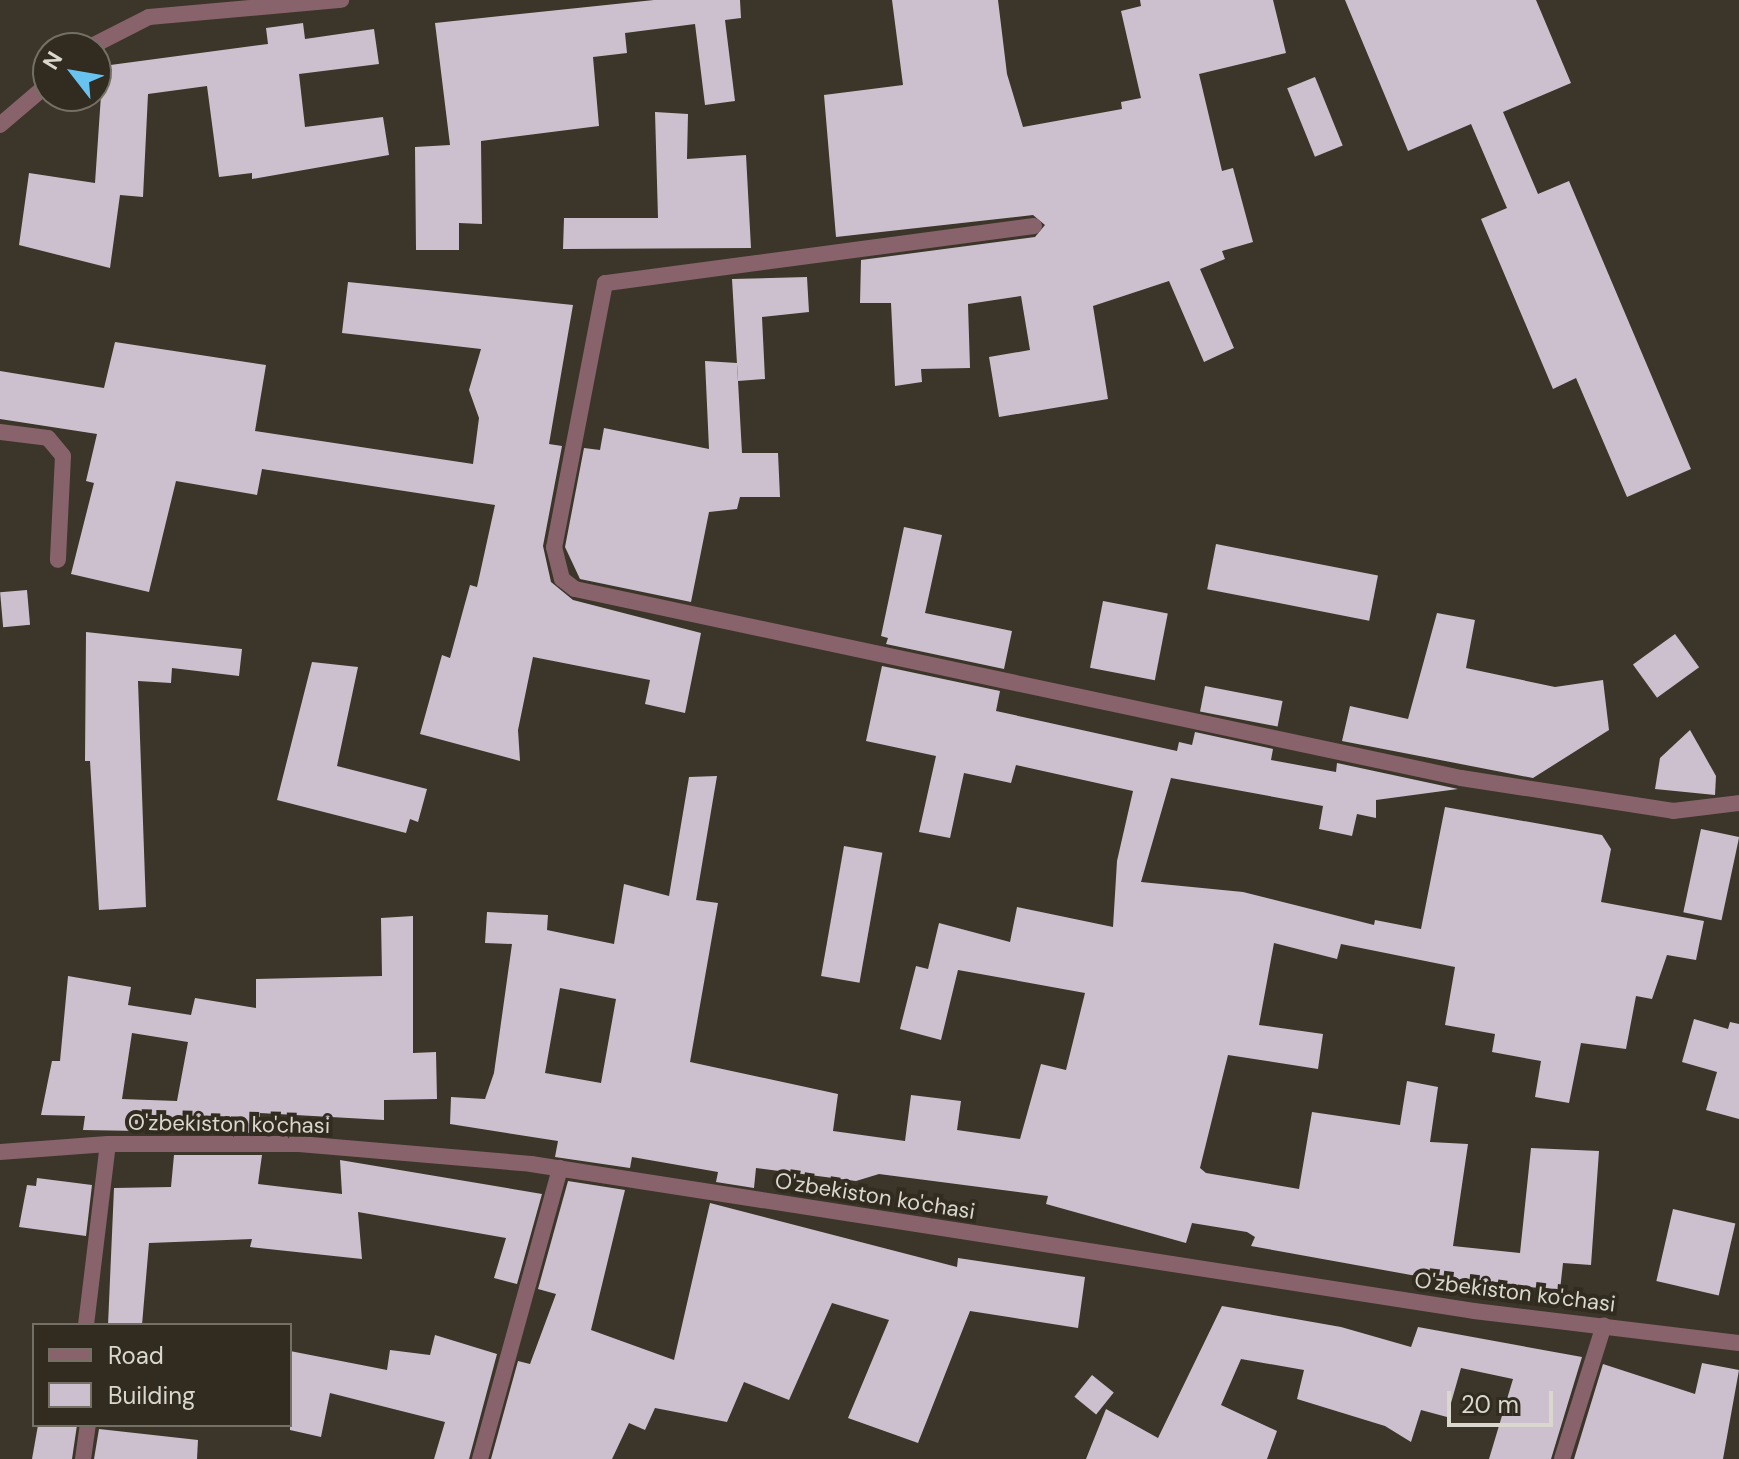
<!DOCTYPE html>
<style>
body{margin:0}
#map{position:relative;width:1739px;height:1459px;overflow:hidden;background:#3b3629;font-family:"DM Sans",sans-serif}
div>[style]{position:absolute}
.building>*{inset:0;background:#ccc0ce;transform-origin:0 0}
.lane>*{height:16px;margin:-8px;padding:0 8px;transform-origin:8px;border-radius:8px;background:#89636b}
.street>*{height:16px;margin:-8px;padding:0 8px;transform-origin:8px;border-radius:8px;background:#89636b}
span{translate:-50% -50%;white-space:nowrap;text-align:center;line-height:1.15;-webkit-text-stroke:8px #312c1f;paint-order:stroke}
.street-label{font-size:22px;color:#dad7cf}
.legend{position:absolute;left:32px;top:1323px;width:260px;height:104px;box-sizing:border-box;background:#312c1f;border:2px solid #757065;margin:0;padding:10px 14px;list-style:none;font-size:24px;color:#dad7cf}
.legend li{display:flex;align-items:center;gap:16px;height:40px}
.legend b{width:40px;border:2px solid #757065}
.north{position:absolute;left:32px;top:32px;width:80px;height:80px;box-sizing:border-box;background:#312c1f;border:2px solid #757065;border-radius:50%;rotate:301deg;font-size:22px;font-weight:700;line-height:32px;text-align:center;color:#dad7cf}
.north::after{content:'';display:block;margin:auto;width:28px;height:36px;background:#69c3f1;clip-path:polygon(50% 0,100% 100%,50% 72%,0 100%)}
.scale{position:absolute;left:1447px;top:1391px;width:106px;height:36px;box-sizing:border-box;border:4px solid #dad7cf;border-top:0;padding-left:10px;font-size:24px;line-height:28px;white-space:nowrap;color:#dad7cf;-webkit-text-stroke:6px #312c1f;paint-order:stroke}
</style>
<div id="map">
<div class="building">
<i style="clip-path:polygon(654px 0,740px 0,741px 18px,725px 20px,735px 101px,705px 105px,695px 24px,625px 33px,627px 53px,593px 57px,599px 126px,481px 141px,482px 224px,459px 223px,459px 250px,416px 250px,415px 147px,450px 145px,435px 23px)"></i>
<i style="clip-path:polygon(892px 0,998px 0,1007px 74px,1023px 127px,1122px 109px,1121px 102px,1141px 98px,1121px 11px,1141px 6px,1140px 0,1273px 0,1286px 53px,1199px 74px,1222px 171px,1233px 168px,1253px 242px,1222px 251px,1225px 259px,1200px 269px,1234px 348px,1204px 362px,1169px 281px,1093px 306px,1108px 399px,999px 417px,989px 357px,1030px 350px,1021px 296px,968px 304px,970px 368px,921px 369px,922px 382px,895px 386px,891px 303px,860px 303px,861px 260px,1035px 237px,1045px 225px,1033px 215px,836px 237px,824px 95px,903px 85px)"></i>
<i style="clip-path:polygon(1345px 0,1536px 0,1571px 83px,1503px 112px,1538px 194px,1569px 181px,1691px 469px,1627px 497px,1576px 378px,1553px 389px,1481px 219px,1507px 208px,1471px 124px,1408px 151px)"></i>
<i style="clip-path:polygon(303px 23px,305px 39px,374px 29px,379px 64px,299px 74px,305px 127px,383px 117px,389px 155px,252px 179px,252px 173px,219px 177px,207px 86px,148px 94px,143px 197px,120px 195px,110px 268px,19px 245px,29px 173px,95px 183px,103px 66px,268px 44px,266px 28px)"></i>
<i style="left:1315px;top:77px;width:74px;height:30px;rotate:68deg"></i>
<i style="clip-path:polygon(655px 112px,688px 114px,687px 159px,746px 155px,751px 248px,563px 249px,564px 218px,658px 218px)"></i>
<i style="clip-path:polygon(807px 277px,809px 312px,762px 317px,765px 379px,738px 381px,732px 279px)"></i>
<i style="clip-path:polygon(348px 282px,573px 305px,549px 444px,562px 446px,543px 546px,551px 582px,573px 600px,701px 633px,685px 713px,645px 704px,650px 680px,533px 657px,518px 730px,520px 761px,420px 734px,442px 655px,450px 658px,470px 585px,477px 587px,495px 505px,262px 469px,257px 495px,176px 481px,149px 592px,71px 574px,94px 483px,86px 481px,97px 434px,0 419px,0 371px,104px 388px,115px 342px,266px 365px,255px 431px,473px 464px,479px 418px,469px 390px,481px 349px,342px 333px)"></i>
<i style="clip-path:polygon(705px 361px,737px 363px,742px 453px,778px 453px,780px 497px,740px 497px,737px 509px,709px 512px,691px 602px,580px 579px,565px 547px,584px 448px,600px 450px,604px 428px,709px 449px)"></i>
<i style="clip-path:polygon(904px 527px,942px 535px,925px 613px,1012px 631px,1004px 669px,886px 644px,888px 638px,881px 636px)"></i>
<i style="left:1216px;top:544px;width:165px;height:46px;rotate:11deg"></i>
<i style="left:27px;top:590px;width:35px;height:27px;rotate:85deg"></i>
<i style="left:1103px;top:601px;width:66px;height:68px;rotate:11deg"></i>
<i style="clip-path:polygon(1437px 613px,1475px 620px,1466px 668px,1555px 687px,1603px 680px,1609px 730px,1533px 778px,1342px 741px,1350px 706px,1408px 719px)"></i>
<i style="clip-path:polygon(86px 632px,242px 649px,239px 676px,172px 668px,171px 683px,138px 681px,146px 907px,99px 910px,90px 761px,85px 761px)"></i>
<i style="left:1675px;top:634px;width:41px;height:52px;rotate:54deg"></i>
<i style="clip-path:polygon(312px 662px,358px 667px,337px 766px,427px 789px,418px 822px,410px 819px,406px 833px,277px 800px)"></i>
<i style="clip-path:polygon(evenodd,882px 666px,1000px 691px,996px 711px,1177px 751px,1179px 742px,1192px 745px,1195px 732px,1273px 749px,1271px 760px,1336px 772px,1337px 763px,1458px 789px,1376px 800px,1376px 818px,1357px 814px,1352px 836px,1319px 829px,1323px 806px,1171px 778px,1141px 882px,1243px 892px,1374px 925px,1375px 920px,1421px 929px,1445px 807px,1602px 835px,1611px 849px,1601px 902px,1704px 921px,1696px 960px,1667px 955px,1652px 999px,1636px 996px,1626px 1049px,1581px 1043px,1569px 1103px,1535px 1097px,1541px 1061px,1492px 1052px,1495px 1034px,1445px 1025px,1455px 967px,1341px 944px,1337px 959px,1274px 943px,1259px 1025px,1323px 1034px,1318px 1069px,1228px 1055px,1200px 1168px,1206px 1173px,1299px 1189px,1312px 1112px,1400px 1125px,1407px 1081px,1438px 1087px,1430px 1142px,1468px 1144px,1453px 1246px,1520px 1253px,1531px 1148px,1599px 1151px,1591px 1265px,1563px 1263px,1560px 1290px,1411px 1275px,1251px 1246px,1255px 1237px,1247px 1232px,1192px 1223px,1186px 1243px,1046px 1204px,1048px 1196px,879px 1174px,856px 1181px,756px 1168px,754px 1188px,716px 1182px,718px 1172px,632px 1157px,630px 1168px,555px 1157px,558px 1141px,450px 1124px,451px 1097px,485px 1099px,494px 1073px,512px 944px,485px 943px,487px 912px,548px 915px,547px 930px,614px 944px,624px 884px,669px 896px,689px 777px,717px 776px,696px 900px,718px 903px,690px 1062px,838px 1094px,833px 1131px,905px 1141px,911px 1095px,961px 1101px,957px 1130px,1020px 1139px,1041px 1064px,1066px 1070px,1085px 993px,958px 970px,941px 1040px,900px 1029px,916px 966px,928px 969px,939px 923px,1010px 942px,1017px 907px,1113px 927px,1117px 861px,1133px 791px,1016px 765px,1011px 783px,964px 773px,950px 838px,919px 832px,936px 756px,866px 741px,882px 666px,560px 988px,616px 999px,601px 1083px,545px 1073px,560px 988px)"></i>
<i style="left:1205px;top:686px;width:79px;height:26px;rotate:11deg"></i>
<i style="clip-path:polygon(1690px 730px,1716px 776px,1715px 795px,1655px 789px,1660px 758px)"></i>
<i style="left:1701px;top:829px;width:39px;height:85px;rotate:12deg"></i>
<i style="left:844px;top:846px;width:39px;height:132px;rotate:10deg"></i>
<i style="clip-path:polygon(evenodd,413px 916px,413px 1053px,436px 1052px,437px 1099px,384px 1100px,384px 1120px,260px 1113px,258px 1133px,83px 1130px,85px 1116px,41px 1115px,52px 1061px,60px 1061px,68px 976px,131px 987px,128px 1005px,191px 1015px,195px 998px,256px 1008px,256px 979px,382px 976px,381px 918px,413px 916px,132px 1033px,188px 1042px,177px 1101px,122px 1099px,132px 1033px)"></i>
<i style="clip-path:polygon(1694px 1019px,1728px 1029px,1730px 1022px,1739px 1024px,1739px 1119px,1706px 1110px,1717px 1072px,1682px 1062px)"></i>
<i style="clip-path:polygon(174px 1155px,262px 1155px,258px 1184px,342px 1194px,340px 1160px,542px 1194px,517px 1284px,494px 1278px,506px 1238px,358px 1212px,362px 1259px,250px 1247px,252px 1239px,149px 1243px,142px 1325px,108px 1325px,114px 1188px,171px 1187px)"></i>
<i style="clip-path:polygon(37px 1178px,92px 1185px,86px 1236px,19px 1227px,27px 1185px,36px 1186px)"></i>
<i style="clip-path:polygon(568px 1181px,625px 1190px,591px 1330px,674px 1360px,710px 1203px,957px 1267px,958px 1258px,1085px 1277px,1078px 1328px,970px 1311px,918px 1443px,848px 1418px,889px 1320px,832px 1303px,789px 1400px,744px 1382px,727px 1422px,655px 1408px,645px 1430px,629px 1423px,612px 1459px,491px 1459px,518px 1361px,530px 1364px,556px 1294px,538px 1289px)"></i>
<i style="left:1673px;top:1209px;width:64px;height:74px;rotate:13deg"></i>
<i style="clip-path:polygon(1222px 1306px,1341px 1327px,1411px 1347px,1418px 1327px,1582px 1357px,1551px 1459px,1489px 1459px,1513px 1379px,1461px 1368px,1447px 1417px,1421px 1410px,1411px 1442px,1385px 1426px,1297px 1399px,1304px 1370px,1241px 1359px,1221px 1405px,1277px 1431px,1267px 1459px,1086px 1459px,1106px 1409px,1158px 1438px)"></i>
<i style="clip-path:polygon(435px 1335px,497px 1354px,469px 1459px,434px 1459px,445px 1422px,330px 1393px,321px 1437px,290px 1430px,290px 1351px,387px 1370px,390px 1350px,430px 1355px)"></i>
<i style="clip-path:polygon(1702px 1363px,1739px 1370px,1723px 1459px,1574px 1459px,1603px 1364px,1695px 1394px)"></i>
<i style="left:1092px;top:1375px;width:28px;height:28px;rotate:39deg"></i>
<i style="clip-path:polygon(38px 1425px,77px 1425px,72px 1459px,32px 1459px)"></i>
<i style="clip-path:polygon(99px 1429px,198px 1440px,197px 1459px,94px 1459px)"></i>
</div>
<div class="lane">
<i style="left:88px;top:48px;width:68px;rotate:-26.9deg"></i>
<i style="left:149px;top:17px;width:193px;rotate:-5.1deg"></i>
<i style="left:0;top:125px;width:63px;rotate:-40.5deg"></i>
<i style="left:1034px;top:226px;width:433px;rotate:172.4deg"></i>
<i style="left:605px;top:283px;width:269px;rotate:100.9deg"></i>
<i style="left:554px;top:547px;width:33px;rotate:76deg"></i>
<i style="left:562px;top:579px;width:16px;rotate:38deg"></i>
<i style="left:575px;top:589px;width:906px;rotate:12.04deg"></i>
<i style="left:1461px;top:778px;width:215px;rotate:8.8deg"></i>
<i style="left:1673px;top:811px;width:66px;rotate:-6.9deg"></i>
<i style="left:86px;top:1325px;width:182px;rotate:-83.1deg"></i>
<i style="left:83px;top:1459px;width:34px;rotate:-82deg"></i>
</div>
<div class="street">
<i style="left:0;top:432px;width:48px;rotate:7.1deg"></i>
<i style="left:48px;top:438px;width:23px;rotate:50deg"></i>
<i style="left:63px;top:456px;width:104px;rotate:92.8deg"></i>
<i style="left:0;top:1152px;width:108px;rotate:-4.2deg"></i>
<i style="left:108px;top:1144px;width:191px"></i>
<i style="left:299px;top:1144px;width:233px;rotate:4.9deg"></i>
<i style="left:531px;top:1164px;width:954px;rotate:8.86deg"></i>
<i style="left:1474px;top:1311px;width:267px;rotate:6.9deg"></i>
<i style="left:480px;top:1459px;width:302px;rotate:-74.6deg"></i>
<i style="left:1562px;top:1459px;width:140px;rotate:-72.6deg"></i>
</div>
<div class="street-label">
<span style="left:229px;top:1124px;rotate:1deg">O'zbekiston ko'chasi</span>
<span style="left:875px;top:1196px;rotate:9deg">O'zbekiston ko'chasi</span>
<span style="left:1515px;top:1292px;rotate:7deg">O'zbekiston ko'chasi</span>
</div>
<ul class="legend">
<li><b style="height:10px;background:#89636b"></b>Road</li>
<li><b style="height:22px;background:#ccc0ce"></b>Building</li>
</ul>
<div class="north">N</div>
<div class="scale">20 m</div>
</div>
